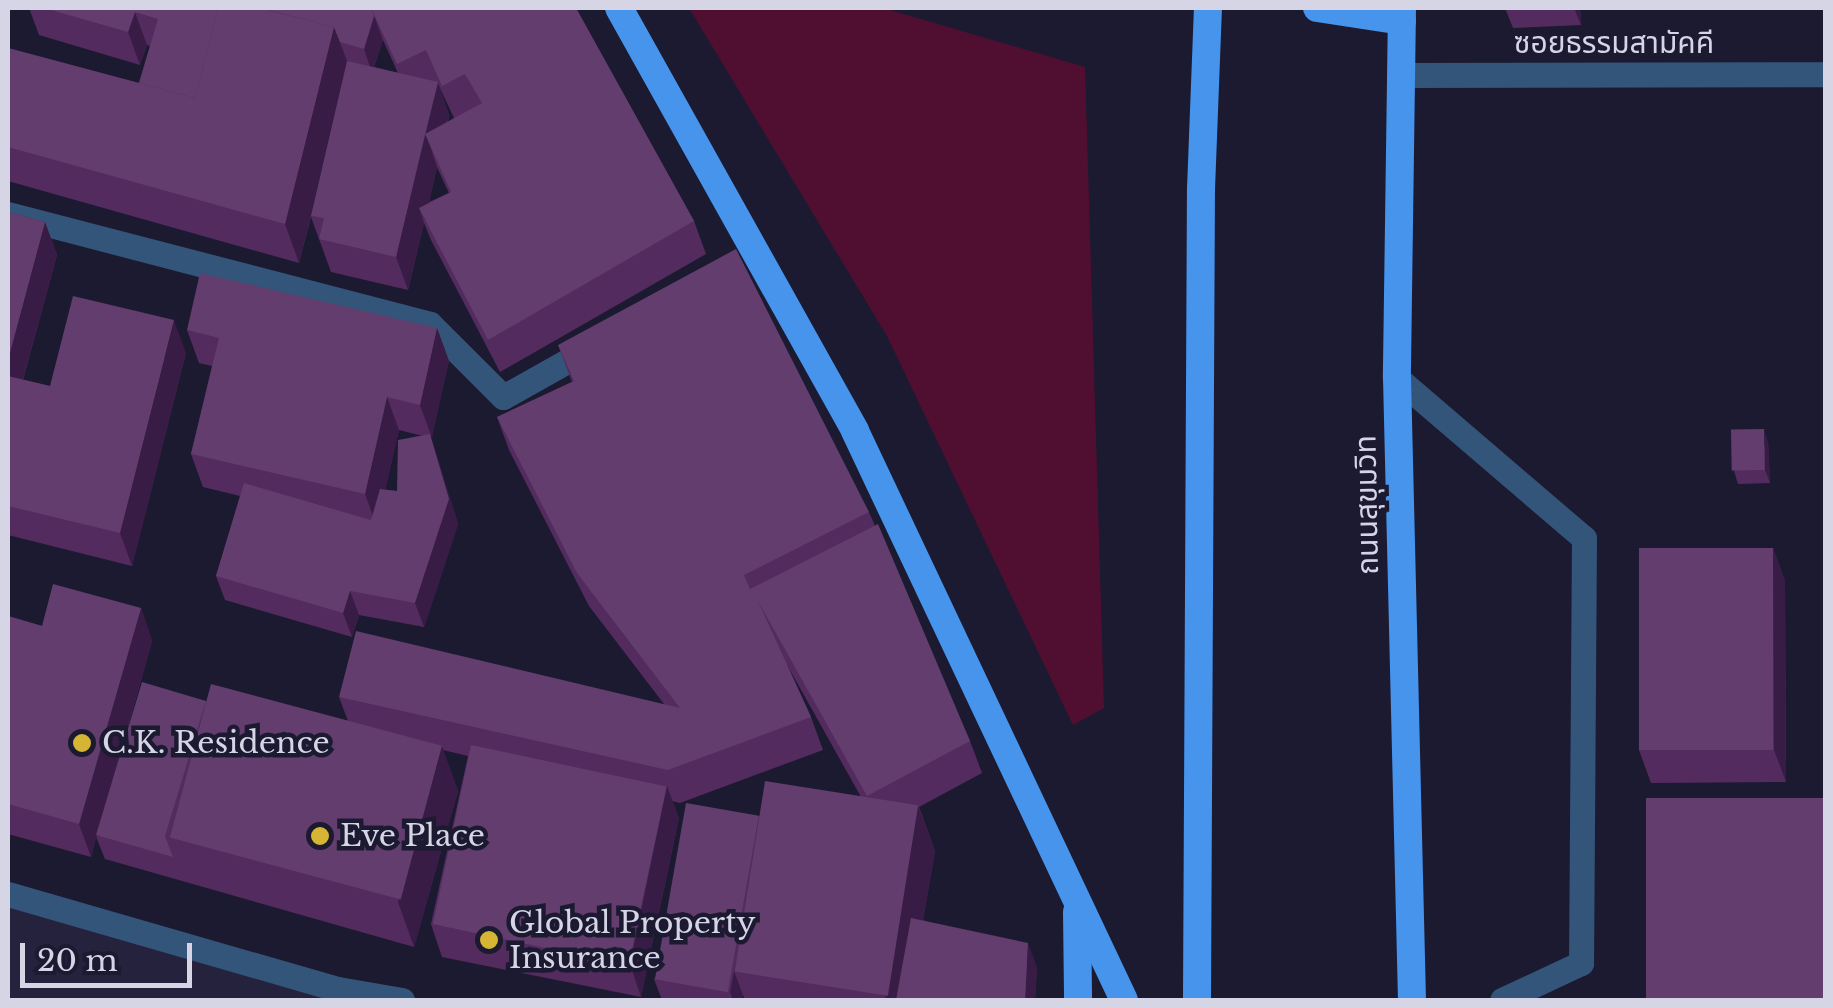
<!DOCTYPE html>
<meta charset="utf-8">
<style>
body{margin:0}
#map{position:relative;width:1833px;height:1008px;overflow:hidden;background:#1c1a31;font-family:"Libre Baskerville","Noto Sans Thai",serif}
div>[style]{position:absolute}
.built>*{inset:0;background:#25223e}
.green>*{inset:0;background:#500f31}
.service>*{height:25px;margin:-12.5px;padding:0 12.5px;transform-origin:12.5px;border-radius:12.5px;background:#34557a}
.minor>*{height:25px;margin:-12.5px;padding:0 12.5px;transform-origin:12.5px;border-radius:12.5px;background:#34557a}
.trunk>*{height:28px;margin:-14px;padding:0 14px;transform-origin:14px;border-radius:14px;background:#4694ec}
.wall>*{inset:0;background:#542b5e}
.shaded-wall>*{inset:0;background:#381c46}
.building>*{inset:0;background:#623d6d;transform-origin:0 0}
.dots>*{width:28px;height:28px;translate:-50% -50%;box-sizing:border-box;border:5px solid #1c1a31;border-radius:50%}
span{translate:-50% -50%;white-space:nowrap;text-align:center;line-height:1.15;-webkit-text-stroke:9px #1c1a31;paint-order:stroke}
.street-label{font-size:30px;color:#d6d5e6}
.poi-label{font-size:30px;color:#d6d5e6}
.left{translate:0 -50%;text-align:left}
.frame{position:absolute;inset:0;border:10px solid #d6d5e6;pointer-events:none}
.scale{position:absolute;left:20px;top:943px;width:172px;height:45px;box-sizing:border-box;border:5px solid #d6d5e6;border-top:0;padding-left:12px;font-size:30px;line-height:35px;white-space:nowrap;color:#d6d5e6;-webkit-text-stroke:8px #1c1a31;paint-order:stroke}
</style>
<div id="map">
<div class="built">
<i style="clip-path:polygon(8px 902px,389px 1000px,8px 1000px)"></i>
</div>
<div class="green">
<i style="clip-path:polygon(689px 8px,883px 8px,1085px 67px,1104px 708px,1073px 725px,887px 336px)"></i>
</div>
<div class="service">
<i style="left:1397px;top:378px;width:246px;rotate:40.6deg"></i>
<i style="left:1584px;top:538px;width:425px;rotate:90.4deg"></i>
<i style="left:1581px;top:963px;width:87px;rotate:154.9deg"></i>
</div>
<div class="minor">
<i style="left:1402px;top:75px;width:424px;rotate:-0.1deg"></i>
<i style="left:8px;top:214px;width:436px;rotate:14.6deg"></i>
<i style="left:430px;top:324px;width:103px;rotate:45deg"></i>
<i style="left:503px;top:397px;width:104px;rotate:-29.3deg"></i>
<i style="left:8px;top:894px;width:343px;rotate:16.1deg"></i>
<i style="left:338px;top:989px;width:65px;rotate:9.8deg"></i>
</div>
<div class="trunk">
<i style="left:619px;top:8px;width:484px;rotate:60.8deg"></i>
<i style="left:855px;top:431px;width:629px;rotate:64.7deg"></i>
<i style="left:1317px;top:8px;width:86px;rotate:8.7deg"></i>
<i style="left:1402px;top:8px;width:370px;rotate:90.8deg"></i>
<i style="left:1397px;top:378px;width:622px;rotate:88.62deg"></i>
<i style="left:1077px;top:912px;width:88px;rotate:89.3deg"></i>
<i style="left:1197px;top:1000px;width:811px;rotate:-89.72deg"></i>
<i style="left:1201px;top:189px;width:181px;rotate:-87.8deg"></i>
</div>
<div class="wall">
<i style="clip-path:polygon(evenodd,29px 8px,259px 8px,268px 10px,576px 8px,694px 221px,706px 254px,500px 372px,431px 240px,424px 223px,408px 290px,331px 272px,311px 217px,299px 263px,8px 181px,8px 48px,139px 83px,150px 46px,147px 45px,140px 65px,39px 35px,29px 8px,383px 40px,398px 73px,374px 67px,383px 40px,29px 8px,439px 86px,454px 118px,448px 122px,449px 115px,439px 86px,29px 8px,437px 167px,449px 193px,429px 202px,437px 167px)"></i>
<i style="clip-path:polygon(1505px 8px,1580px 8px,1581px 25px,1513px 28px)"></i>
<i style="clip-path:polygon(8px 212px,45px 222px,57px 255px,23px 380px,50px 386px,186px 353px,132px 566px,8px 535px)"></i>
<i style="clip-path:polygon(evenodd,437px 328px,449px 361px,431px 438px,458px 524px,424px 627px,359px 615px,352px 637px,225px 600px,216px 576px,240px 496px,203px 487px,191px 454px,212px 366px,199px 363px,187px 330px,437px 328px,399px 430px,423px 436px,397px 491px,385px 490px,399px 430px)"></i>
<i style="clip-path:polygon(558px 345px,869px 512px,970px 741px,982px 773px,919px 807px,935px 851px,923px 920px,1037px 967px,1035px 1000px,745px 1000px,743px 995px,742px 1000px,662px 1000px,654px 979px,759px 816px,861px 797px,786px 663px,811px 717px,823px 750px,680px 803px,672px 801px,679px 818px,641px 997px,442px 957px,431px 924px,468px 756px,443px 750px,458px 791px,414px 947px,105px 859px,96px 837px,91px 857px,8px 834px,8px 616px,42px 626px,141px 608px,152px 641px,119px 759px,206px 701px,348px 721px,339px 697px,664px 704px,589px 606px,509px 450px,497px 417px,572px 382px)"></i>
<i style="clip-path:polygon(1768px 442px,1770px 483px,1738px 484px,1734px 471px)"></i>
<i style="clip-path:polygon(1773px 548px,1785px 581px,1786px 782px,1651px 783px,1639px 750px)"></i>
</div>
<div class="shaded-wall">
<i style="clip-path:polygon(1574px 8px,1580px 8px,1581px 25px)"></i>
<i style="clip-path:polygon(135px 12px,147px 45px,140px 65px,128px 32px)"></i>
<i style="clip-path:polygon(374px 16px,383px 40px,372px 73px,364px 49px)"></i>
<i style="clip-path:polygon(334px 27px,349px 66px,299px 263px,285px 224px)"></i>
<i style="clip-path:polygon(438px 82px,449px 115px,438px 163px,426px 134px,437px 167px,425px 220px,419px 208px,424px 223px,408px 290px,396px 257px)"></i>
<i style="clip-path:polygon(45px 222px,57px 255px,15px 408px,8px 387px,8px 360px)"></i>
<i style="clip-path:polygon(174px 320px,186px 353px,132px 566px,120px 533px)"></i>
<i style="clip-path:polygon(437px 328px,449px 361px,432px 438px,420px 405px)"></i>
<i style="clip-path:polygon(387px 397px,399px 430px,377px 527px,365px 494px)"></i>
<i style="clip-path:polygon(1764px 429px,1768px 442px,1770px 483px,1765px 470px)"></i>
<i style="clip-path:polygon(430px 434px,458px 524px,424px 627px,415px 603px)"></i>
<i style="clip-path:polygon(1773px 548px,1785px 581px,1786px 782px,1774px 750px)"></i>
<i style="clip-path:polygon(350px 591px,359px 615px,352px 637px,343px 613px)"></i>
<i style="clip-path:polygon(141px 608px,152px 641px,91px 857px,79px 824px)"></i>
<i style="clip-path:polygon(442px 746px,458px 791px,414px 947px,398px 902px)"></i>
<i style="clip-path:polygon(667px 786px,679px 818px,641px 997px,630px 964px)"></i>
<i style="clip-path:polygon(918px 806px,935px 851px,909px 1000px,885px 1000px)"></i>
<i style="clip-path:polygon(1028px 943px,1037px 967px,1035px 1000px,1025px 1000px)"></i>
<i style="clip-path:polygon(734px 971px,743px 995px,742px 1000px,733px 1000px,730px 992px)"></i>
</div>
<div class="building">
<i style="clip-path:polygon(44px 8px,218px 8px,195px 98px,139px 83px,158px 19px,135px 12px,128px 32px)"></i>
<i style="clip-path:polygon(218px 8px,259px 8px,334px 27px,285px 224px,8px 147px,8px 48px,195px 98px)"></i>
<i style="clip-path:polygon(269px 8px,371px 8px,374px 16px,364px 49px,340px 42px,334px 27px,268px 10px)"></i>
<i style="clip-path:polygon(371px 8px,576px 8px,694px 221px,488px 340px,419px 208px,451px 192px,425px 134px,396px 257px,319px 239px,324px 218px,311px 216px,347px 61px,438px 82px,425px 134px,482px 103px,465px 74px,442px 86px,426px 50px,397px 64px)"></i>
<i style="clip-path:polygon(8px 212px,45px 222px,8px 360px)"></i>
<i style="clip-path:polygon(736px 249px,869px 512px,744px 575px,750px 589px,878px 524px,970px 741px,867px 796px,758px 601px,811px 717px,668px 770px,339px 697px,356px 631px,680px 708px,577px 573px,497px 417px,574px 381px,558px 345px)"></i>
<i style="clip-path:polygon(200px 273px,437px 328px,420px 405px,387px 397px,365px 494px,191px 454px,219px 338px,187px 330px)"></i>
<i style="clip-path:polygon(73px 296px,174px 320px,120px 533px,8px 506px,8px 376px,50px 386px)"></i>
<i style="left:1764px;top:429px;width:41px;height:33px;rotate:89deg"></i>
<i style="clip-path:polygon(430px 434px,449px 499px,415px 603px,350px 591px,343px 613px,216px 576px,244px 483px,371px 520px,380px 489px,397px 491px,398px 440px)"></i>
<i style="left:1773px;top:548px;width:202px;height:134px;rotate:90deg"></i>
<i style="clip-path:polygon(53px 584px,141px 608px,79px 824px,8px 804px,8px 616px,42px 626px)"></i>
<i style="clip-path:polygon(142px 682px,206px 701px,165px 836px,173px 857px,96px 835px)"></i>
<i style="left:211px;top:684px;width:239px;height:159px;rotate:15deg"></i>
<i style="left:471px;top:745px;width:200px;height:183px;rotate:12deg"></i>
<i style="left:765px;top:781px;width:155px;height:193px;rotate:9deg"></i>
<i style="left:1646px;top:798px;width:180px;height:202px"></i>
<i style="left:686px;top:803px;width:74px;height:179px;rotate:10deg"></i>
<i style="clip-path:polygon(911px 918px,1028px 943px,1025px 1000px,896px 1000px)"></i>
</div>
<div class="dots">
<i style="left:82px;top:743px;background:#d6b534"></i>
<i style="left:320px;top:836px;background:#d6b534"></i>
<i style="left:489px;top:940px;background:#d6b534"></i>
</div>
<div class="street-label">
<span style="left:1614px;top:43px">ซอยธรรมสามัคคี</span>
<span style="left:1367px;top:505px;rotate:-91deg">ถนนสุขุมวิท</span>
</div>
<div class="poi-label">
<span class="left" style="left:102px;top:743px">C.K. Residence</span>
<span class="left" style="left:340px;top:836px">Eve Place</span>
<span class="left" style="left:509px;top:940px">Global Property<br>Insurance</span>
</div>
<div class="frame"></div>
<div class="scale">20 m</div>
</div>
